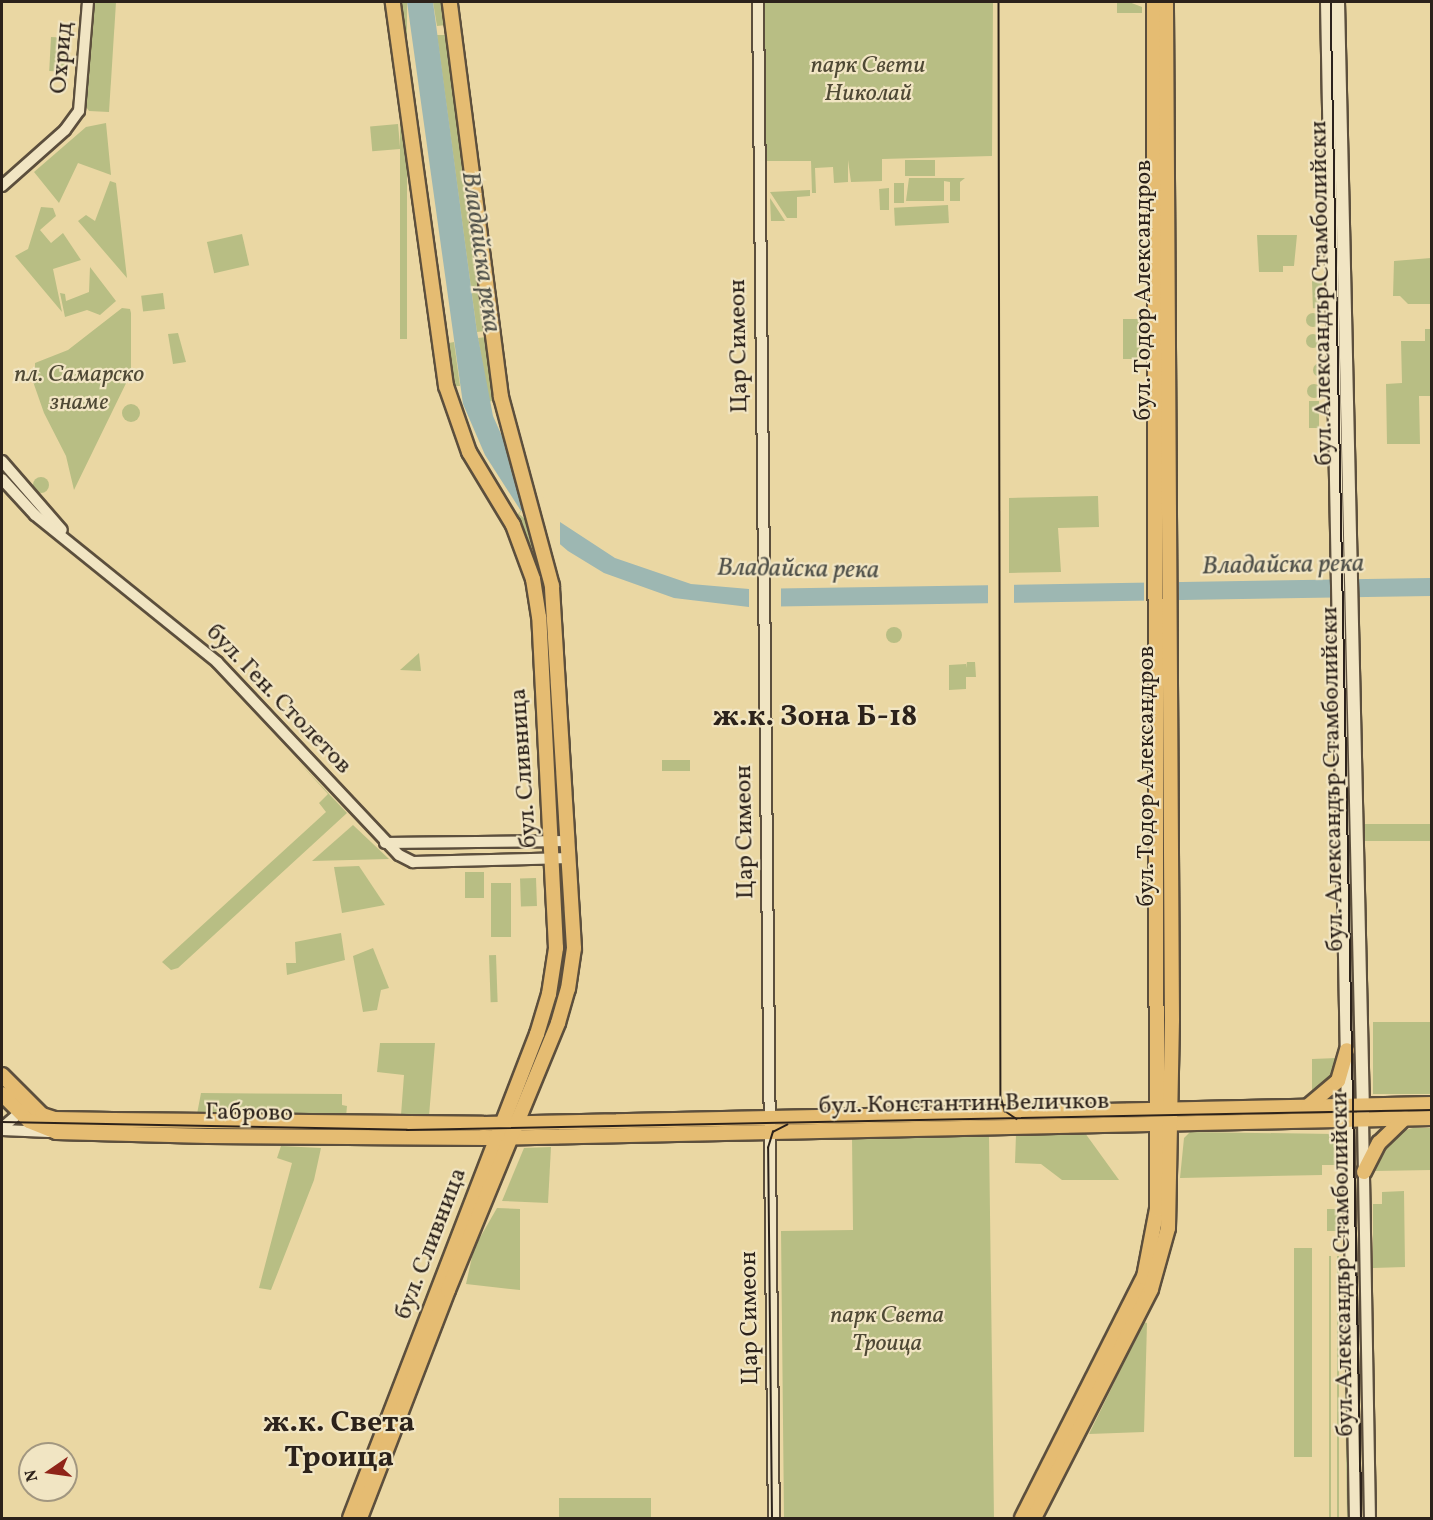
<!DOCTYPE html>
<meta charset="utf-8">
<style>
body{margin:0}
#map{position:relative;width:1433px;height:1520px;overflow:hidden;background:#ead7a3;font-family:Vollkorn,serif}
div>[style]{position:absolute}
.green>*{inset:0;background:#b8be84;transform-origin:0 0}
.round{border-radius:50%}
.water>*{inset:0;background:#9db7b2}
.pier>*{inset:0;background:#ead7a3;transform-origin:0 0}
.roads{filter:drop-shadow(2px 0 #5c4f3d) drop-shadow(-2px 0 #5c4f3d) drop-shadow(0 2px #5c4f3d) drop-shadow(0 -2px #5c4f3d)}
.tertiary>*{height:10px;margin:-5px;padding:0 5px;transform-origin:5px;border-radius:5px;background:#f1e5c3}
.secondary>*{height:12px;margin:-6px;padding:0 6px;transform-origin:6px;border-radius:6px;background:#f1e5c3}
.primary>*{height:14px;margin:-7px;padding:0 7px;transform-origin:7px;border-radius:7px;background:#e5bc72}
.tram>*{height:1.5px;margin:-0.75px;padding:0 0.75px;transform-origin:0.75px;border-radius:0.75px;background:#2c221b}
span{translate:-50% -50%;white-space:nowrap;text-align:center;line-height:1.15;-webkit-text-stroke:4.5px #f1e5c3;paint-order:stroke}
.street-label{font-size:24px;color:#2c221b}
.park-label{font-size:24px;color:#4f4935;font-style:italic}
.water-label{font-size:26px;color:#4e4f48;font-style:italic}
.district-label{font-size:30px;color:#2c221b;font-weight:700}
.frame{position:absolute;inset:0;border:3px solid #2c221b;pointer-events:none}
.north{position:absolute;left:18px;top:1442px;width:60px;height:60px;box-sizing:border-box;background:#f1e5c3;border:2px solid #a29780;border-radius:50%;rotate:257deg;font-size:16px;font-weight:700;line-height:24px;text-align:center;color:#2c221b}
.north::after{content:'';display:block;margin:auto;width:21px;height:27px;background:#8f2418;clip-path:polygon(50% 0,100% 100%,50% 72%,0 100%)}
</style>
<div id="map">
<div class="green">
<i style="clip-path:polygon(91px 2px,116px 2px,109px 112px,89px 111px,84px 104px)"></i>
<i style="left:400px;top:2px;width:7px;height:337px"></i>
<i style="clip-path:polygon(433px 2px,441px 2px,446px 25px,437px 26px)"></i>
<i style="clip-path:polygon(764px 2px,993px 2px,992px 156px,882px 159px,882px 181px,851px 182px,848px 160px,848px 182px,834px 183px,833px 167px,815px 168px,816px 193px,812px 193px,811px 161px,766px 161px)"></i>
<i style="clip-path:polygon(1109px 2px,1129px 2px,1142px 7px,1142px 13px,1117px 13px,1117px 3px)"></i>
<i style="clip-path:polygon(437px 35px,447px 35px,485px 331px,477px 332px)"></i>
<i style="left:51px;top:37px;width:19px;height:34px;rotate:3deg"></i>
<i style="clip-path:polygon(106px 123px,111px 175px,78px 163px,59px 203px,34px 172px,86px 127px)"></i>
<i style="left:398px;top:124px;width:25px;height:28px;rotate:85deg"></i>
<i style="left:905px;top:160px;width:30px;height:16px"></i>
<i style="clip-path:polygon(909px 178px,965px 178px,960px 182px,960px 201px,950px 201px,950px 182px,944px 181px,944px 201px,906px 201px)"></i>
<i style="clip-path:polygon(110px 181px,116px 183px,127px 278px,78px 221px,86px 215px,95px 221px)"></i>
<i style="left:894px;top:183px;width:10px;height:20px"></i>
<i style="clip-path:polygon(889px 188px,889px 210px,880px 210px,879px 189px)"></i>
<i style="clip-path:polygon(810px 190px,810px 196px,797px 197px,797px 218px,787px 218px,770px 192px)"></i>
<i style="clip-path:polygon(770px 198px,785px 221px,771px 221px)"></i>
<i style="left:948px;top:205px;width:18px;height:54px;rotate:87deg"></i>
<i style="clip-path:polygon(41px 207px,53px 208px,56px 216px,40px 230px,51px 243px,63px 233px,81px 260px,53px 269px,62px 312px,15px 256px,28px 249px)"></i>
<i style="left:242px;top:234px;width:32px;height:36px;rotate:77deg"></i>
<i style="clip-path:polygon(1257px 235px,1297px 235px,1294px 266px,1283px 266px,1283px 272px,1259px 272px)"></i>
<i style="clip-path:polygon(1431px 258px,1431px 304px,1408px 304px,1400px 296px,1393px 296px,1394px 261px)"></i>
<i style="clip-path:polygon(90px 267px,116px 301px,100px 315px,87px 310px,65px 317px,60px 293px,65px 294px,66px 301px,89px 292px)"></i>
<i style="left:1322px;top:281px;width:27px;height:10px;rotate:88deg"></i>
<i style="left:163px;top:293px;width:16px;height:22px;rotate:83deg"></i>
<i style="clip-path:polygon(122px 308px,130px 309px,131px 313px,131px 373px,74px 490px,66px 456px,44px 413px,30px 373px,35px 370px,35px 363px,68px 350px)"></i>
<i class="round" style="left:1306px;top:313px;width:14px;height:14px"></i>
<i style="left:1123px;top:319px;width:19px;height:40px"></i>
<i style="clip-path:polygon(1425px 329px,1431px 329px,1432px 396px,1419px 396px,1420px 444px,1387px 444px,1386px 384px,1402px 383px,1401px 341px,1425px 341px)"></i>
<i style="clip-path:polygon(178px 333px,186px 362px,173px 364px,168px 334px)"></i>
<i class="round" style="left:1306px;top:334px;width:14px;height:14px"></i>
<i style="clip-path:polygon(486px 337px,494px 400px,489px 402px,478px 338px)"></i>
<i style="clip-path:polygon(454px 342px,460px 386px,454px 386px,449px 343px)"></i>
<i class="round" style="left:1313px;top:363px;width:14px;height:14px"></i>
<i class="round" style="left:1307px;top:384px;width:14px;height:14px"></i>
<i style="left:1309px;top:401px;width:10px;height:27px"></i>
<i class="round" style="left:122px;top:404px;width:18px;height:18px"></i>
<i class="round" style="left:33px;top:477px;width:16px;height:16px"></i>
<i style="clip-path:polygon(1098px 496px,1099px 527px,1058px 528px,1061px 572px,1009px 573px,1009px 498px)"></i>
<i style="clip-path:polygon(521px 511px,526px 517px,543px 570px,547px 599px,517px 515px)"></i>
<i class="round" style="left:886px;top:627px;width:16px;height:16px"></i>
<i style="clip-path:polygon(419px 653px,421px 671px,400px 670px)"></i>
<i style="clip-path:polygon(967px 662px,975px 662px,976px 677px,966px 677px,966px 689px,949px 690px,949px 665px,966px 664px,966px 668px)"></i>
<i style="clip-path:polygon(296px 759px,347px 813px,178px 968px,171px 970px,162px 962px,326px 812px,319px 803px,328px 794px)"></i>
<i style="left:662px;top:760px;width:28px;height:11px"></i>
<i style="left:1431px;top:824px;width:17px;height:66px;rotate:90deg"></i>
<i style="clip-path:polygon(353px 825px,389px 859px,312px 861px)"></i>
<i style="clip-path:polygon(359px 866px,385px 905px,342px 913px,334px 867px)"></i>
<i style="left:465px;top:872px;width:19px;height:26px"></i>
<i style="left:536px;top:878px;width:28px;height:16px;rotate:88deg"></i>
<i style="left:491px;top:883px;width:20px;height:54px"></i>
<i style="clip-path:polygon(341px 933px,345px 960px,287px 975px,286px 963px,296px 963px,295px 942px)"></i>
<i style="clip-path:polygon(373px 948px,389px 988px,381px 990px,377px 1010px,363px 1012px,353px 956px)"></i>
<i style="left:496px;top:955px;width:47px;height:7px;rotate:88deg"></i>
<i style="left:1431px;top:1022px;width:72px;height:58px;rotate:90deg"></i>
<i style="clip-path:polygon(380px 1043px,435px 1043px,429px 1116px,401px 1115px,404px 1075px,377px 1072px)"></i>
<i style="clip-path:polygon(1337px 1058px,1335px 1074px,1312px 1099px,1312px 1059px)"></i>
<i style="clip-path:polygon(201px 1093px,342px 1094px,342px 1105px,347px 1106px,346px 1117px,197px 1114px)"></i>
<i style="clip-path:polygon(1413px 1128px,1431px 1128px,1431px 1170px,1374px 1171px,1381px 1152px,1402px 1131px)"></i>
<i style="clip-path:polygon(1190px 1132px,1334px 1134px,1338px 1138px,1339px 1165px,1322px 1165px,1322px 1175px,1180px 1178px,1184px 1138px)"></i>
<i style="clip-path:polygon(1085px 1133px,1119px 1180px,1062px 1180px,1041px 1164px,1015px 1163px,1016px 1134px)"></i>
<i style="clip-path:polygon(989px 1136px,994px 1518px,784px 1518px,781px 1231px,853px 1230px,852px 1137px)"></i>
<i style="clip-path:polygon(281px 1146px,321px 1148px,314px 1180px,271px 1290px,259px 1288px,292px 1163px,277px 1158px)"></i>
<i style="clip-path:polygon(551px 1147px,548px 1203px,502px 1201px,524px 1148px)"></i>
<i style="clip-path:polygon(1404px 1191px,1405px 1267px,1373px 1268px,1373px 1204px,1382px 1204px,1382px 1192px)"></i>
<i style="clip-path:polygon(497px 1208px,520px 1209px,520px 1290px,466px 1284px,474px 1248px)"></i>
<i style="left:1327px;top:1209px;width:12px;height:22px"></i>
<i style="left:1294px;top:1248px;width:18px;height:209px"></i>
<i style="clip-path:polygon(1343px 1251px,1346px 1251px,1351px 1518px,1347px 1518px)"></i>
<i style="left:1329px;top:1256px;width:2px;height:262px"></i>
<i style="left:1337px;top:1256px;width:2px;height:262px"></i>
<i style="clip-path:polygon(1144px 1322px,1147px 1323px,1144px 1432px,1089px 1434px)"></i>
<i style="left:559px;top:1498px;width:92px;height:20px"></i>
</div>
<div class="water">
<i style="clip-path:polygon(407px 2px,433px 2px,477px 332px,493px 416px,518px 472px,560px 522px,615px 558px,691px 584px,749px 589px,1431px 578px,1431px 596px,749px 607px,674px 598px,604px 573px,568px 551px,521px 511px,485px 455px,463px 404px)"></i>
</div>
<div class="pier">
<i style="clip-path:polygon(506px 450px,560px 518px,560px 548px,519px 514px,524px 508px)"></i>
<i style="left:1179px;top:580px;width:25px;height:35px;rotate:90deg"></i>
<i style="left:988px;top:583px;width:26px;height:24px"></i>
<i style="left:749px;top:586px;width:32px;height:24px"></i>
</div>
<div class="roads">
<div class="tertiary">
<i style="left:758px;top:2px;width:1516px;rotate:89.4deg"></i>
<i style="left:2px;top:186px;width:84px;rotate:-41.6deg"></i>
<i style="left:65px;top:130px;width:24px;rotate:-54deg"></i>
<i style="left:79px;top:111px;width:109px;rotate:-85.3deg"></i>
<i style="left:2px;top:461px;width:91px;rotate:49deg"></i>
<i style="left:2px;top:479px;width:49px;rotate:47.5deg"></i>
<i style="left:35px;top:515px;width:234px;rotate:38.9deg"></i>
<i style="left:217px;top:662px;width:265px;rotate:46.7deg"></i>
<i style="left:399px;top:855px;width:16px;rotate:27deg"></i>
<i style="left:413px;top:862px;width:157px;rotate:-1.5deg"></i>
<i style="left:385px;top:843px;width:184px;rotate:-0.6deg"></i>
<i style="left:1348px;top:1119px;width:399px;rotate:89deg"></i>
<i style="left:1363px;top:1119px;width:399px;rotate:89deg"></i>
<i style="left:2px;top:1128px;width:32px;rotate:-41deg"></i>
<i style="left:2px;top:1130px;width:47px;rotate:2.4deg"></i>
</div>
<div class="secondary">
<i style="left:1327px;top:2px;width:1111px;rotate:88.92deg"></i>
<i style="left:1338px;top:2px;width:1111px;rotate:88.71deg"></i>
</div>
<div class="primary">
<i style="left:2px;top:1075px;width:57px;rotate:45deg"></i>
<i style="left:42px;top:1115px;width:13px;rotate:18deg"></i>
<i style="left:54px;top:1119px;width:59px;rotate:1deg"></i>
<i style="left:113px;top:1120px;width:370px;rotate:0.6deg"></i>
<i style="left:483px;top:1124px;width:949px;rotate:-1.21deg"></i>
<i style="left:2px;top:1094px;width:38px;rotate:45deg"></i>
<i style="left:29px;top:1121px;width:29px;rotate:22deg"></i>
<i style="left:56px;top:1132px;width:152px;rotate:1.5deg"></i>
<i style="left:208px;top:1136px;width:278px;rotate:0.4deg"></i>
<i style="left:486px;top:1138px;width:946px;rotate:-1.21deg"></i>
<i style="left:1308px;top:1106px;width:39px;rotate:-40deg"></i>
<i style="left:1338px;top:1081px;width:32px;rotate:-74deg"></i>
<i style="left:1364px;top:1172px;width:33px;rotate:-63deg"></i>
<i style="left:1379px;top:1143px;width:36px;rotate:-44deg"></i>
<i style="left:350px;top:1518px;width:519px;rotate:-68.88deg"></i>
<i style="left:537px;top:1034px;width:42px;rotate:-73.3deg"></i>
<i style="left:549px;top:994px;width:47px;rotate:-81.3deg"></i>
<i style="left:556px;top:948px;width:331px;rotate:-92.9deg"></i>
<i style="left:539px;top:617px;width:38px;rotate:-99deg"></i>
<i style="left:533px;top:579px;width:58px;rotate:-110.3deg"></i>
<i style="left:513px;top:525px;width:85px;rotate:-121.1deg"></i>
<i style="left:469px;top:452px;width:70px;rotate:-109.2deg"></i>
<i style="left:446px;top:386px;width:388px;rotate:-97.9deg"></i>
<i style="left:360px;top:1518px;width:244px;rotate:-68.9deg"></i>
<i style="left:448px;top:1290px;width:289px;rotate:-67.6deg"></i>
<i style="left:558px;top:1023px;width:35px;rotate:-74deg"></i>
<i style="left:568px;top:989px;width:41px;rotate:-81.7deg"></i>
<i style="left:574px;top:948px;width:363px;rotate:-93.5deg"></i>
<i style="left:552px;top:586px;width:196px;rotate:-105.1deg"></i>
<i style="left:501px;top:397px;width:398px;rotate:-97.4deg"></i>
<i style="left:1022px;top:1518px;width:270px;rotate:-63.2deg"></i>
<i style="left:1144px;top:1277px;width:69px;rotate:-79.2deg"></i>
<i style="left:1157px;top:1209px;width:1207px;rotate:-90.14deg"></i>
<i style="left:1034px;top:1518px;width:257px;rotate:-62.9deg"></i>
<i style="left:1151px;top:1289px;width:63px;rotate:-74.4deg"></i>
<i style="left:1168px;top:1228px;width:208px;rotate:-88.9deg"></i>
<i style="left:1172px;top:1020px;width:1018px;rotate:-90.34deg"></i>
</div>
</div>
<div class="tram">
<i style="left:999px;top:2px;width:1095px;rotate:89.9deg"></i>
<i style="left:1001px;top:1097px;width:15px;rotate:74deg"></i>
<i style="left:1005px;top:1111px;width:14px;rotate:34deg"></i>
<i style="left:1331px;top:2px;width:1516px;rotate:88.83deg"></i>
<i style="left:2px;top:1122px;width:405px;rotate:1.1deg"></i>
<i style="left:407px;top:1130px;width:1025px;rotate:-1.12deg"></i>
<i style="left:772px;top:1518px;width:370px;rotate:-90.6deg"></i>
<i style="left:768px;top:1148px;width:17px;rotate:-73deg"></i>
<i style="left:773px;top:1132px;width:16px;rotate:-27deg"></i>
</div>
<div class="street-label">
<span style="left:63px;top:58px;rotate:-85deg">Охрид</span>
<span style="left:1145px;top:290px;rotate:-90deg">бул. Тодор Александров</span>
<span style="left:1323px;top:293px;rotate:-91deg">бул. Александър Стамболийски</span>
<span style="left:740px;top:346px;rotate:-91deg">Цар Симеон</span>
<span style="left:278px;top:700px;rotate:46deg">бул. Ген. Столетов</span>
<span style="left:525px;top:768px;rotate:-94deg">бул. Сливница</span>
<span style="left:1148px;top:776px;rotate:-90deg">бул. Тодор Александров</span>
<span style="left:1334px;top:779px;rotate:-91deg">бул. Александър Стамболийски</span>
<span style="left:746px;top:832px;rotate:-91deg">Цар Симеон</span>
<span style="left:964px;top:1105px;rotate:-1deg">бул. Константин Величков</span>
<span style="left:249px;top:1114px;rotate:1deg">Габрово</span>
<span style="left:432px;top:1244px;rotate:-69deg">бул. Сливница</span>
<span style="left:1344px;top:1264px;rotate:-91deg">бул. Александър Стамболийски</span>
<span style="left:751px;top:1318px;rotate:-91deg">Цар Симеон</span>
</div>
<div class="park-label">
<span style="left:868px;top:81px">парк Свети<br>Николай</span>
<span style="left:79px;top:390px">пл. Самарско<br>знаме</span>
<span style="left:887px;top:1331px">парк Света<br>Троица</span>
</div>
<div class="water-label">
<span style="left:480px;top:252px;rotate:82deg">Владайска река</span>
<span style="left:1283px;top:566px;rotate:-1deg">Владайска река</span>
<span style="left:798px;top:570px;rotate:1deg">Владайска река</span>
</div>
<div class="district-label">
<span style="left:815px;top:717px">ж.к. Зона Б-18</span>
<span style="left:339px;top:1440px">ж.к. Света<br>Троица</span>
</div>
<div class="frame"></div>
<div class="north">N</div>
</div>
